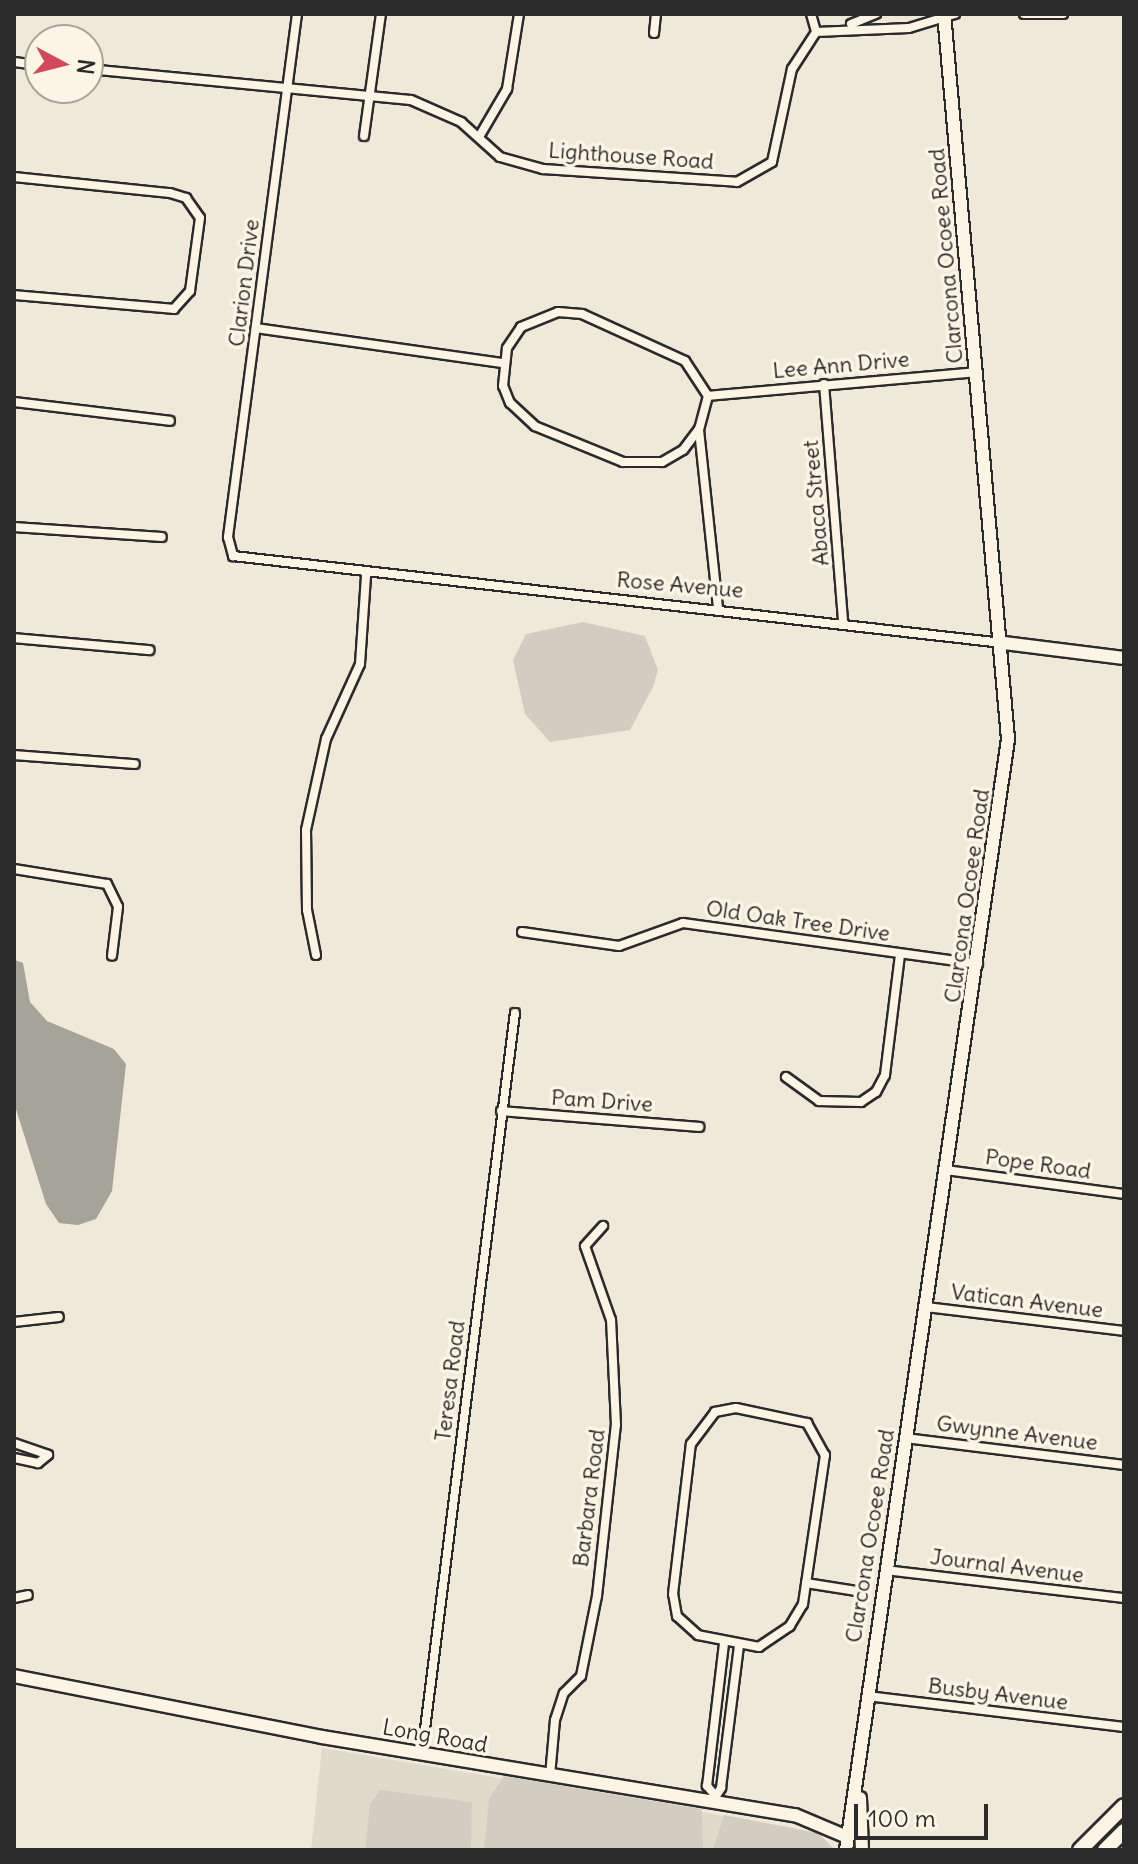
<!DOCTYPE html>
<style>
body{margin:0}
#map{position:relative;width:1138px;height:1864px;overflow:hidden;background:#efe9da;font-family:Delius,sans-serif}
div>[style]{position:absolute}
.built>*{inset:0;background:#e0dacc}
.green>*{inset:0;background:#d2cdc0}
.water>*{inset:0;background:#a6a399}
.roads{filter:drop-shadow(2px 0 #2b2b2b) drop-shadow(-2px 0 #2b2b2b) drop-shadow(0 2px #2b2b2b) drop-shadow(0 -2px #2b2b2b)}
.street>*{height:8px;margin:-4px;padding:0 4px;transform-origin:4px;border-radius:4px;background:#fcf5e5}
.secondary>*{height:12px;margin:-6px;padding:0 6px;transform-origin:6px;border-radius:6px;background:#fcf5e5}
.primary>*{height:14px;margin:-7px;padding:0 7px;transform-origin:7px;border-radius:7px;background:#fcf5e5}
span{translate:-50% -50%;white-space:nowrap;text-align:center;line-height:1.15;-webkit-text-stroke:7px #fcf5e5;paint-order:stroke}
.street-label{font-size:22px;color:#2b2b2b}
.frame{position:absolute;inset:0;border:16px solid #2b2b2b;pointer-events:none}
.north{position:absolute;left:24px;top:24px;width:80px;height:80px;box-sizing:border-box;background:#fcf5e5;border:2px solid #a8a49b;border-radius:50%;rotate:97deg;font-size:22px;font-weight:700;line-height:32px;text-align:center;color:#2b2b2b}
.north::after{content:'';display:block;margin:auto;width:28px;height:36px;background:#d1495b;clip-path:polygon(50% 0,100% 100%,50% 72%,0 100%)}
.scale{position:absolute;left:854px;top:1804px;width:134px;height:36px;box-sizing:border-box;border:4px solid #2b2b2b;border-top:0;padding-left:10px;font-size:24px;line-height:28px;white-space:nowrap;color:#2b2b2b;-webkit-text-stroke:6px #fcf5e5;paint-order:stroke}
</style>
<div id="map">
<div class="built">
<i style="clip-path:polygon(322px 1748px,789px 1827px,815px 1835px,829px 1850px,311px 1850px)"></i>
</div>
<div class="green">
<i style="clip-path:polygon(583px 622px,645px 636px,658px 670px,653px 687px,630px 730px,550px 742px,525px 714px,513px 660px,526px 634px)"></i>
<i style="clip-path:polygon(504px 1776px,702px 1809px,703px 1850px,484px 1850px,489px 1799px)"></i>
<i style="clip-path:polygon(380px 1790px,472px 1802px,471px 1850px,365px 1850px,370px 1804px)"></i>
<i style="clip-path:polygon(724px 1815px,818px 1833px,835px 1850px,713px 1850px)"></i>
</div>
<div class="water">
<i style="clip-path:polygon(15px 960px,23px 963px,30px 1002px,47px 1021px,114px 1049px,126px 1064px,112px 1191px,96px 1219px,78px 1225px,59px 1223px,46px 1204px,14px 1103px)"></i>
</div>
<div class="roads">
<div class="street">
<i style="left:297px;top:14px;width:528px;rotate:97.52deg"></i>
<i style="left:228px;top:537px;width:20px;rotate:75deg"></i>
<i style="left:233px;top:556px;width:775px;rotate:6.45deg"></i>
<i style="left:811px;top:14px;width:19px;rotate:74deg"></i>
<i style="left:1024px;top:14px;width:39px"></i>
<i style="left:851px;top:24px;width:27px;rotate:-22deg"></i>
<i style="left:654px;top:33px;width:19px;rotate:-84deg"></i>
<i style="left:14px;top:62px;width:26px;rotate:7deg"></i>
<i style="left:88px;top:69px;width:324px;rotate:5.5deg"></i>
<i style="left:411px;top:100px;width:55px;rotate:23.7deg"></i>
<i style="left:461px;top:122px;width:52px;rotate:41.9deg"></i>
<i style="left:500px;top:157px;width:45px;rotate:15.6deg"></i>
<i style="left:543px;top:169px;width:194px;rotate:3.8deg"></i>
<i style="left:737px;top:182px;width:40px;rotate:-29.7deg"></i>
<i style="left:772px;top:162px;width:95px;rotate:-77.9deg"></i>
<i style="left:792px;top:69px;width:44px;rotate:-57deg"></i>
<i style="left:816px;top:32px;width:93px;rotate:-2.5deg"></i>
<i style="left:909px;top:28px;width:48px;rotate:-16.9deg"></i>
<i style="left:364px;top:136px;width:123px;rotate:-82.1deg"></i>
<i style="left:479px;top:137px;width:56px;rotate:-59.7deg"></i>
<i style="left:507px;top:89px;width:76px;rotate:-80.9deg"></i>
<i style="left:14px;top:177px;width:157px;rotate:5.9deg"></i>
<i style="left:170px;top:193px;width:17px;rotate:17deg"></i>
<i style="left:186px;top:198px;width:24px;rotate:55deg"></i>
<i style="left:200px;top:218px;width:74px;rotate:97.8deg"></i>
<i style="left:190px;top:291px;width:24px;rotate:132deg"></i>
<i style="left:174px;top:309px;width:161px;rotate:-175deg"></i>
<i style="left:558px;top:312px;width:24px;rotate:5deg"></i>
<i style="left:582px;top:314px;width:113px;rotate:24.5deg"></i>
<i style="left:685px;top:361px;width:42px;rotate:56.7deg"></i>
<i style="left:708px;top:396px;width:34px;rotate:105deg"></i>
<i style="left:699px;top:429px;width:26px;rotate:127deg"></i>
<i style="left:683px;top:450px;width:24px;rotate:150deg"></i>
<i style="left:662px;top:462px;width:39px;rotate:180deg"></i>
<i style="left:623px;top:462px;width:95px;rotate:-157.8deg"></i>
<i style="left:535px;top:426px;width:34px;rotate:-137deg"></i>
<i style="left:510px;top:403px;width:18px;rotate:-112deg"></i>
<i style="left:503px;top:386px;width:38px;rotate:-84deg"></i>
<i style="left:507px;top:348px;width:25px;rotate:-56deg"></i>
<i style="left:521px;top:327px;width:40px;rotate:-22deg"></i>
<i style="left:256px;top:328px;width:248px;rotate:8.1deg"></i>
<i style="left:824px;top:384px;width:237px;rotate:85.4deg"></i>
<i style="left:708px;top:396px;width:270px;rotate:-5.1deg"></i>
<i style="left:14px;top:402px;width:157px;rotate:6.9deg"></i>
<i style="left:699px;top:430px;width:179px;rotate:83.9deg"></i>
<i style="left:14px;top:527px;width:148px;rotate:3.9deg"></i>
<i style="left:14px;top:638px;width:136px;rotate:5.1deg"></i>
<i style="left:14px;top:755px;width:121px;rotate:4.3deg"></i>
<i style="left:14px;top:869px;width:94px;rotate:9.2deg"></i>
<i style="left:107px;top:884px;width:25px;rotate:64deg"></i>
<i style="left:118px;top:907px;width:49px;rotate:97deg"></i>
<i style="left:522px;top:932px;width:98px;rotate:8.2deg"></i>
<i style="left:619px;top:946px;width:68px;rotate:-19.8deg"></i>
<i style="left:683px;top:923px;width:298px;rotate:7.9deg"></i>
<i style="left:316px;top:955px;width:46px;rotate:-101.3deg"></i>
<i style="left:307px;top:910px;width:80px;rotate:-90.7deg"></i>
<i style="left:306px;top:830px;width:93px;rotate:-77.6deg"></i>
<i style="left:326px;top:739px;width:82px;rotate:-65.6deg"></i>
<i style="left:360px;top:664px;width:89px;rotate:-86.1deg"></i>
<i style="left:786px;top:1077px;width:41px;rotate:36deg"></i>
<i style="left:819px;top:1101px;width:42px;rotate:1.4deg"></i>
<i style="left:861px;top:1102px;width:18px;rotate:-34deg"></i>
<i style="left:876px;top:1092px;width:19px;rotate:-62deg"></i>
<i style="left:885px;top:1075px;width:122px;rotate:-82.9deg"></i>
<i style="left:501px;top:1111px;width:199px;rotate:4.6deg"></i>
<i style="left:946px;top:1170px;width:180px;rotate:7.7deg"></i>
<i style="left:926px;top:1307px;width:199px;rotate:6.9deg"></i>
<i style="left:14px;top:1322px;width:45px;rotate:-6.3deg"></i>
<i style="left:736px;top:1408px;width:73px;rotate:11.9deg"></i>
<i style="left:807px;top:1423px;width:37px;rotate:61deg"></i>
<i style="left:825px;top:1455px;width:151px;rotate:98.4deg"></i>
<i style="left:803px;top:1604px;width:26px;rotate:121deg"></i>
<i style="left:790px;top:1626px;width:37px;rotate:146deg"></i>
<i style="left:759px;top:1647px;width:62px;rotate:-168.9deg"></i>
<i style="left:698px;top:1635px;width:28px;rotate:-138deg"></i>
<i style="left:677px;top:1616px;width:22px;rotate:-100deg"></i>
<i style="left:673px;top:1594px;width:151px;rotate:-83.2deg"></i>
<i style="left:691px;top:1444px;width:40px;rotate:-53deg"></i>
<i style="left:715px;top:1412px;width:21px;rotate:-11deg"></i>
<i style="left:905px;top:1438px;width:221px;rotate:7deg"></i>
<i style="left:14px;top:1443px;width:36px;rotate:19deg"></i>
<i style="left:48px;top:1455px;width:13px;rotate:141deg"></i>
<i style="left:38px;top:1463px;width:25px;rotate:-168deg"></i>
<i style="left:885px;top:1570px;width:241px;rotate:6.7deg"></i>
<i style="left:806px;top:1583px;width:51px;rotate:9.1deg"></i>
<i style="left:14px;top:1598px;width:14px;rotate:-12deg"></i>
<i style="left:867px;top:1696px;width:259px;rotate:6.9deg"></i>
<i style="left:422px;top:1753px;width:746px;rotate:-82.84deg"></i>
<i style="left:550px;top:1776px;width:56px;rotate:-84.9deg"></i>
<i style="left:555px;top:1720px;width:28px;rotate:-72deg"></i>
<i style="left:564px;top:1693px;width:24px;rotate:-45deg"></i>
<i style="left:581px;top:1676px;width:82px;rotate:-78.7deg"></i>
<i style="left:597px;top:1596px;width:172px;rotate:-83.7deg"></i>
<i style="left:616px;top:1425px;width:105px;rotate:-92.7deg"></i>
<i style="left:611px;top:1320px;width:78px;rotate:-109.4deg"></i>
<i style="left:585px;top:1246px;width:27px;rotate:-48deg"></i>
<i style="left:714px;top:1794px;width:11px;rotate:-131deg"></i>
<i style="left:707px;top:1786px;width:143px;rotate:-83.2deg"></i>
<i style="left:712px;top:1802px;width:17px;rotate:-57deg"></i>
<i style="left:721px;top:1788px;width:144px;rotate:-82.8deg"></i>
</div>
<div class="secondary">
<i style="left:1004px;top:643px;width:121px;rotate:7.1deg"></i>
<i style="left:14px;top:1676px;width:314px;rotate:11.2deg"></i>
<i style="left:322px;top:1737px;width:479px;rotate:9.4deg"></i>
<i style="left:795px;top:1815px;width:56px;rotate:22.9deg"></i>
<i style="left:860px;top:1798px;width:52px;rotate:87.8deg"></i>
<i style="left:846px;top:1850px;width:1123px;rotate:-81.7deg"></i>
<i style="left:1008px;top:739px;width:728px;rotate:-95.04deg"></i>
</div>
<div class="primary">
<i style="left:1080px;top:1850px;width:62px;rotate:-45deg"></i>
<i style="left:1105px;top:1850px;width:27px;rotate:-45deg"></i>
</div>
</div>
<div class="street-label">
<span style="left:631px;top:156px;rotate:4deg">Lighthouse Road</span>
<span style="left:946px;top:256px;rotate:-95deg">Clarcona Ocoee Road</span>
<span style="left:244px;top:283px;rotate:-83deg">Clarion Drive</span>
<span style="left:841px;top:365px;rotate:-5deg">Lee Ann Drive</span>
<span style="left:816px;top:503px;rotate:-95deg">Abaca Street</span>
<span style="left:680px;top:585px;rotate:5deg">Rose Avenue</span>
<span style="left:967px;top:896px;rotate:-82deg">Clarcona Ocoee Road</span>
<span style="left:798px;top:921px;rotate:8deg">Old Oak Tree Drive</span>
<span style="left:602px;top:1101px;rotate:4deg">Pam Drive</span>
<span style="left:1038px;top:1164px;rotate:8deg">Pope Road</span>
<span style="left:1027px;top:1301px;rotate:7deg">Vatican Avenue</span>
<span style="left:450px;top:1381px;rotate:-83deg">Teresa Road</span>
<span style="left:1017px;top:1433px;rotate:7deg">Gwynne Avenue</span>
<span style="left:589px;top:1498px;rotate:-83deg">Barbara Road</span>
<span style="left:870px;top:1536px;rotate:-81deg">Clarcona Ocoee Road</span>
<span style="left:1007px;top:1566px;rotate:7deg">Journal Avenue</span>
<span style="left:998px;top:1694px;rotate:7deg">Busby Avenue</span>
<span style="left:435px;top:1736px;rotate:10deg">Long Road</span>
</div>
<div class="frame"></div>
<div class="north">N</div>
<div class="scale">100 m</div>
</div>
